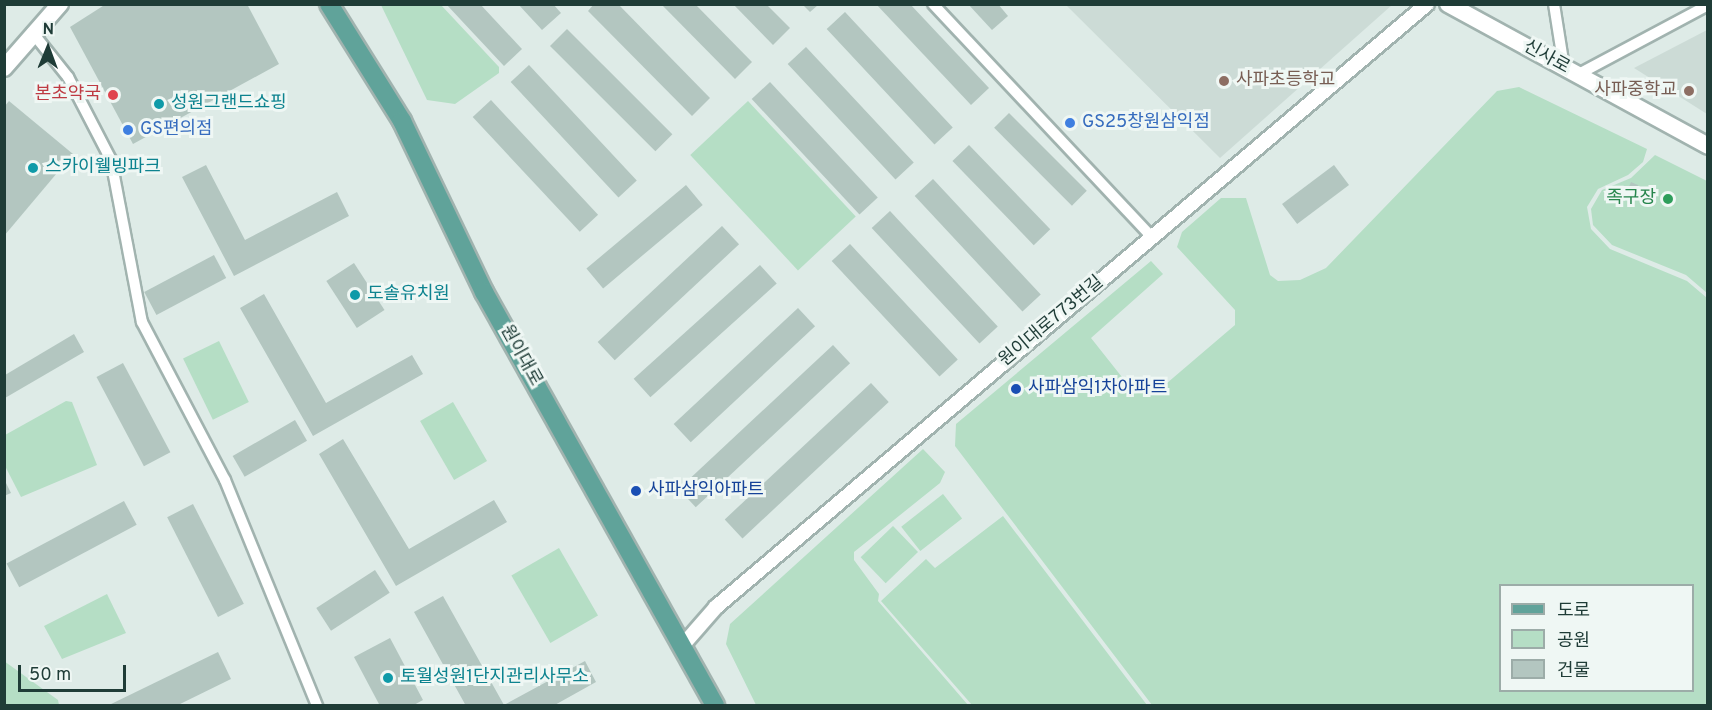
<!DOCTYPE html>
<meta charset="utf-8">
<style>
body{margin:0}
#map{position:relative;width:1712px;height:710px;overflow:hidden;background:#deebe7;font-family:Overpass,"Noto Sans KR",sans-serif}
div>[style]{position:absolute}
.built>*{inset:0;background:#ccdbd6}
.green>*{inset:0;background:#b5dec5;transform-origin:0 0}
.building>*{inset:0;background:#b3c6c0;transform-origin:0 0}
.roads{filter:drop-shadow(2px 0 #a1b3af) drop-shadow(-2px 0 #a1b3af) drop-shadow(0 2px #a1b3af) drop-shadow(0 -2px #a1b3af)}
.minor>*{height:10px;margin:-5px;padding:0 5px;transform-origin:5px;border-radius:5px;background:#fff}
.tertiary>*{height:14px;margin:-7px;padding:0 7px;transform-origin:7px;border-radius:7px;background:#fff}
.secondary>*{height:16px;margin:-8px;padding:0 8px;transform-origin:8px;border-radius:8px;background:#fff}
.primary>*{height:18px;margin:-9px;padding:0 9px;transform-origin:9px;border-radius:9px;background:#60a39a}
.dots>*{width:16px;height:16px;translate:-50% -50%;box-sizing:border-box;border:3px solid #eff7f4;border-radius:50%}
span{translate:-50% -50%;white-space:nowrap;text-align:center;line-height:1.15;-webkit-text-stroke:6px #eff7f4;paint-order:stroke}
.street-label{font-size:18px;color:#1f3c37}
.education-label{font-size:18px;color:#785e54}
.left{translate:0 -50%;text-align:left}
.right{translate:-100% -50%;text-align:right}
.health-label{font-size:18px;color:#be3a42}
.culture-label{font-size:18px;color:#0d838f}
.shop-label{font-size:18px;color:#366cbe}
.leisure-label{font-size:18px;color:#27864d}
.transit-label{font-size:18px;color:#164399}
.frame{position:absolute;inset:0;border:6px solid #1f3c37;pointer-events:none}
.legend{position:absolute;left:1499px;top:584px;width:195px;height:108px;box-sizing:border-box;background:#eff7f4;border:2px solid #9caca8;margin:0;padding:8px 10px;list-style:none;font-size:18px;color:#1f3c37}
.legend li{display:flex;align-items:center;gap:12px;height:30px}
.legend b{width:30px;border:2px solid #9caca8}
.north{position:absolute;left:18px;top:18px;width:60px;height:60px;-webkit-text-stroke:4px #eff7f4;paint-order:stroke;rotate:1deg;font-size:16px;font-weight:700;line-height:24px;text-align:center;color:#1f3c37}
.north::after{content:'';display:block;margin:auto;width:21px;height:27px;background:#1f3c37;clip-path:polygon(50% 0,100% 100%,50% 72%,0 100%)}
.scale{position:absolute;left:18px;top:665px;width:108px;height:27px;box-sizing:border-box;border:3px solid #1f3c37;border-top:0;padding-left:8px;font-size:18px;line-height:21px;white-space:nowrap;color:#1f3c37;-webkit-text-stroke:4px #eff7f4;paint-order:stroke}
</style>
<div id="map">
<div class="built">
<i style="clip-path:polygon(1066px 5px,1392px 5px,1220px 158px)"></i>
<i style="clip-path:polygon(1707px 30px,1707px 114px,1634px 68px)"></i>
</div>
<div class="green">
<i style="clip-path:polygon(381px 5px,441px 5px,499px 67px,499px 73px,455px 104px,427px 100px)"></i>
<i style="clip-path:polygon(evenodd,1519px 87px,1647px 149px,1643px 162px,1628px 175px,1598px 189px,1587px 207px,1591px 229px,1610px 249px,1687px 281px,1707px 298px,1707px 705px,1152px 705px,955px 446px,956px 424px,1151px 261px,1163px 274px,1091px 338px,1133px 391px,1153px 395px,1235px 325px,1235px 310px,1177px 247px,1182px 232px,1221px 198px,1246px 198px,1270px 275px,1278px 281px,1300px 280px,1326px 268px,1497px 91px,1519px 87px,1500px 586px,1692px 586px,1692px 690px,1500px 690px,1500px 586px)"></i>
<i style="left:748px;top:101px;width:158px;height:79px;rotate:47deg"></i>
<i style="clip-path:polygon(1655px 155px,1707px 181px,1707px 293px,1686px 275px,1612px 245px,1593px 225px,1591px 209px,1602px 190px,1631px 178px)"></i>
<i style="left:219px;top:341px;width:68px;height:40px;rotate:64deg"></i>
<i style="clip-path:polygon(66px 401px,72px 402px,97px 465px,21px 497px,5px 466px,5px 435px)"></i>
<i style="left:453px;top:402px;width:68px;height:38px;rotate:60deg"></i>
<i style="clip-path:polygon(923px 449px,945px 472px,940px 483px,854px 552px,854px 560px,879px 594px,878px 601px,968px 705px,756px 705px,726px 644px,730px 624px)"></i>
<i style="left:943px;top:494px;width:31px;height:53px;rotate:52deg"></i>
<i style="clip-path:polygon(1003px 516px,1147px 705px,972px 705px,881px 601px,926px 559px,935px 568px)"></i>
<i style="left:893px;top:526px;width:36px;height:45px;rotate:46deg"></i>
<i style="left:559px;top:548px;width:78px;height:55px;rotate:60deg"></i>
<i style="clip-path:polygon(107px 594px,126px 633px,62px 659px,44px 626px)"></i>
<i style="clip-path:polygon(4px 661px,58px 700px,59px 705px,5px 705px)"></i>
</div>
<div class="building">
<i style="clip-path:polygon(106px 4px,247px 4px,279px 64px,133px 144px,70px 27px)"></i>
<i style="clip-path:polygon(446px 4px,480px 4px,522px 49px,504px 66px)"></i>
<i style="clip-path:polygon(518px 4px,553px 4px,561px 13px,542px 30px)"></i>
<i style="clip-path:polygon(594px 4px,618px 4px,710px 98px,692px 116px,588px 11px)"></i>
<i style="clip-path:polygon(661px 4px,695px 4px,752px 62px,735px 79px)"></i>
<i style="clip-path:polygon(733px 4px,766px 4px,790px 28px,773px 45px)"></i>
<i style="clip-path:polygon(876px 4px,910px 4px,989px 88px,971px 105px)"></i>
<i style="clip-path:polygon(968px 4px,998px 4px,1008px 16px,992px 30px)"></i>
<i style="clip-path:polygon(803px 5px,818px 5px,810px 12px)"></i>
<i style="left:845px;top:12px;width:158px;height:25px;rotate:47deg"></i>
<i style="left:567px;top:29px;width:149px;height:24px;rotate:45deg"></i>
<i style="left:806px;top:47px;width:158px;height:25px;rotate:47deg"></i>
<i style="left:529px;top:65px;width:158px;height:25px;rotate:47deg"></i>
<i style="left:770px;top:82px;width:158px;height:25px;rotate:47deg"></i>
<i style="left:491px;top:100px;width:157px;height:25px;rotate:47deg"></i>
<i style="clip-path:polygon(9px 101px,73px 154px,4px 236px,4px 107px)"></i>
<i style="left:1009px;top:113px;width:110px;height:21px;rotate:45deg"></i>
<i style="left:969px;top:145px;width:117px;height:23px;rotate:46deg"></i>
<i style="clip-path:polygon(206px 165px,245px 240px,337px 192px,349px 216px,234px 276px,182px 177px)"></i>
<i style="left:1334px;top:165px;width:25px;height:65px;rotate:53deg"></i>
<i style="left:933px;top:179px;width:158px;height:25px;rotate:47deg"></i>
<i style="left:1631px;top:182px;width:8px;height:11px;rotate:23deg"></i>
<i style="left:686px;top:185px;width:26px;height:130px;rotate:50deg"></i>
<i style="left:890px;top:211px;width:158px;height:25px;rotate:47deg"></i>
<i style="left:722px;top:226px;width:25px;height:170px;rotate:47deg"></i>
<i style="left:850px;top:244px;width:158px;height:25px;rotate:47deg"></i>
<i style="left:214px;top:255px;width:26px;height:79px;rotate:62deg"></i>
<i style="left:354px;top:263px;width:56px;height:33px;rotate:57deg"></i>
<i style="left:760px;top:265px;width:25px;height:170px;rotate:48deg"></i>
<i style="clip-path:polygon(264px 294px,326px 403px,412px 355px,423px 374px,313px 436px,240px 308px)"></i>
<i style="left:798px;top:308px;width:25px;height:170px;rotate:47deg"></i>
<i style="clip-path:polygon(74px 334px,84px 352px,5px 398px,5px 375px)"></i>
<i style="left:833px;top:345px;width:25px;height:211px;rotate:47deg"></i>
<i style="left:123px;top:363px;width:101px;height:30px;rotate:62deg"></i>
<i style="left:871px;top:383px;width:26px;height:200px;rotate:47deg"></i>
<i style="left:295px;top:420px;width:24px;height:72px;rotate:60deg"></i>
<i style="clip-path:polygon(343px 439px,409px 549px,494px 500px,507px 522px,396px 586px,319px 454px)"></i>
<i style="clip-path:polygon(4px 479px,11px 493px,4px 496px)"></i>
<i style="left:124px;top:501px;width:27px;height:133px;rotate:62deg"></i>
<i style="left:193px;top:504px;width:112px;height:29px;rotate:63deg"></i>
<i style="left:375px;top:570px;width:27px;height:70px;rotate:57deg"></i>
<i style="clip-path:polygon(443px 596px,504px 705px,585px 661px,596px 682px,553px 706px,466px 706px,414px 612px)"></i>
<i style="clip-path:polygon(390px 638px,423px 700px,412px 706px,380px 706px,354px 657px)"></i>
<i style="clip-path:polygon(218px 652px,231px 679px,176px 706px,107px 706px)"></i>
</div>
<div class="roads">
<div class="minor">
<i style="left:933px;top:4px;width:320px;rotate:46.8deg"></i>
<i style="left:1554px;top:4px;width:64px;rotate:81deg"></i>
<i style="left:32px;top:32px;width:58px;rotate:51.3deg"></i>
<i style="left:68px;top:77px;width:93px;rotate:62.6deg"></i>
<i style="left:111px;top:160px;width:165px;rotate:79.2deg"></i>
<i style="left:142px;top:322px;width:178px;rotate:62.3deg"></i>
<i style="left:225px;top:480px;width:244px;rotate:67.8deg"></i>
<i style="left:1577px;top:75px;width:149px;rotate:-28.1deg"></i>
</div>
<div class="tertiary">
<i style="left:682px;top:646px;width:52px;rotate:-48.9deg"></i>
<i style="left:716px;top:607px;width:932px;rotate:-40.3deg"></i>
</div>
<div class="secondary">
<i style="left:1448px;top:4px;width:296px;rotate:28.6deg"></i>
<i style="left:4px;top:68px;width:85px;rotate:-48.8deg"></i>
</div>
<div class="primary">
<i style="left:329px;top:4px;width:138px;rotate:58deg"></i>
<i style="left:402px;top:121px;width:190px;rotate:64.4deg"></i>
<i style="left:484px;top:292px;width:474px;rotate:60.8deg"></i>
</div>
</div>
<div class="dots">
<i style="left:1224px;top:81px;background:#8d6e63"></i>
<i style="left:1689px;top:91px;background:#8d6e63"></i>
<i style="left:113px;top:95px;background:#e0444e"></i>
<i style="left:159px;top:104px;background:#0f9aa8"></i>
<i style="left:1070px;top:123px;background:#3f7fe0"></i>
<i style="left:128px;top:130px;background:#3f7fe0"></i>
<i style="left:33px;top:168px;background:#0f9aa8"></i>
<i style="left:1668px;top:199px;background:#2e9e5b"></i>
<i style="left:355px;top:295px;background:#0f9aa8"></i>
<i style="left:1016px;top:389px;background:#1a4fb4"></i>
<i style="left:636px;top:491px;background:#1a4fb4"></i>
<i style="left:388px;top:678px;background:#0f9aa8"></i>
</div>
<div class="street-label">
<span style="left:1546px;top:58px;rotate:29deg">신사로</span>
<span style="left:1052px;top:322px;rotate:-40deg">원이대로773번길</span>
<span style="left:520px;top:356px;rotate:61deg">원이대로</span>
</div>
<div class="education-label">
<span class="left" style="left:1236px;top:81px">사파초등학교</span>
<span class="right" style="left:1677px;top:91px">사파중학교</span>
</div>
<div class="health-label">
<span class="right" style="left:101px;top:95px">본초약국</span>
</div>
<div class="culture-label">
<span class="left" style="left:171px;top:104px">성원그랜드쇼핑</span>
<span class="left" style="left:45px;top:168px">스카이웰빙파크</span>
<span class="left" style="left:367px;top:295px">도솔유치원</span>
<span class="left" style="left:400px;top:678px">토월성원1단지관리사무소</span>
</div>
<div class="shop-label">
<span class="left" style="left:1082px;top:123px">GS25창원삼익점</span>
<span class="left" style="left:140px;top:130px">GS편의점</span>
</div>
<div class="leisure-label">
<span class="right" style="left:1656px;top:199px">족구장</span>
</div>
<div class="transit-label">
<span class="left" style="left:1028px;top:389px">사파삼익1차아파트</span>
<span class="left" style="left:648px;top:491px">사파삼익아파트</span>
</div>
<div class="frame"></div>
<ul class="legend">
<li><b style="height:8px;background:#60a39a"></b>도로</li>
<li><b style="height:16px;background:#b5dec5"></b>공원</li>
<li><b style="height:16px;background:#b3c6c0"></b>건물</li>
</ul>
<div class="north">N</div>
<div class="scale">50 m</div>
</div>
